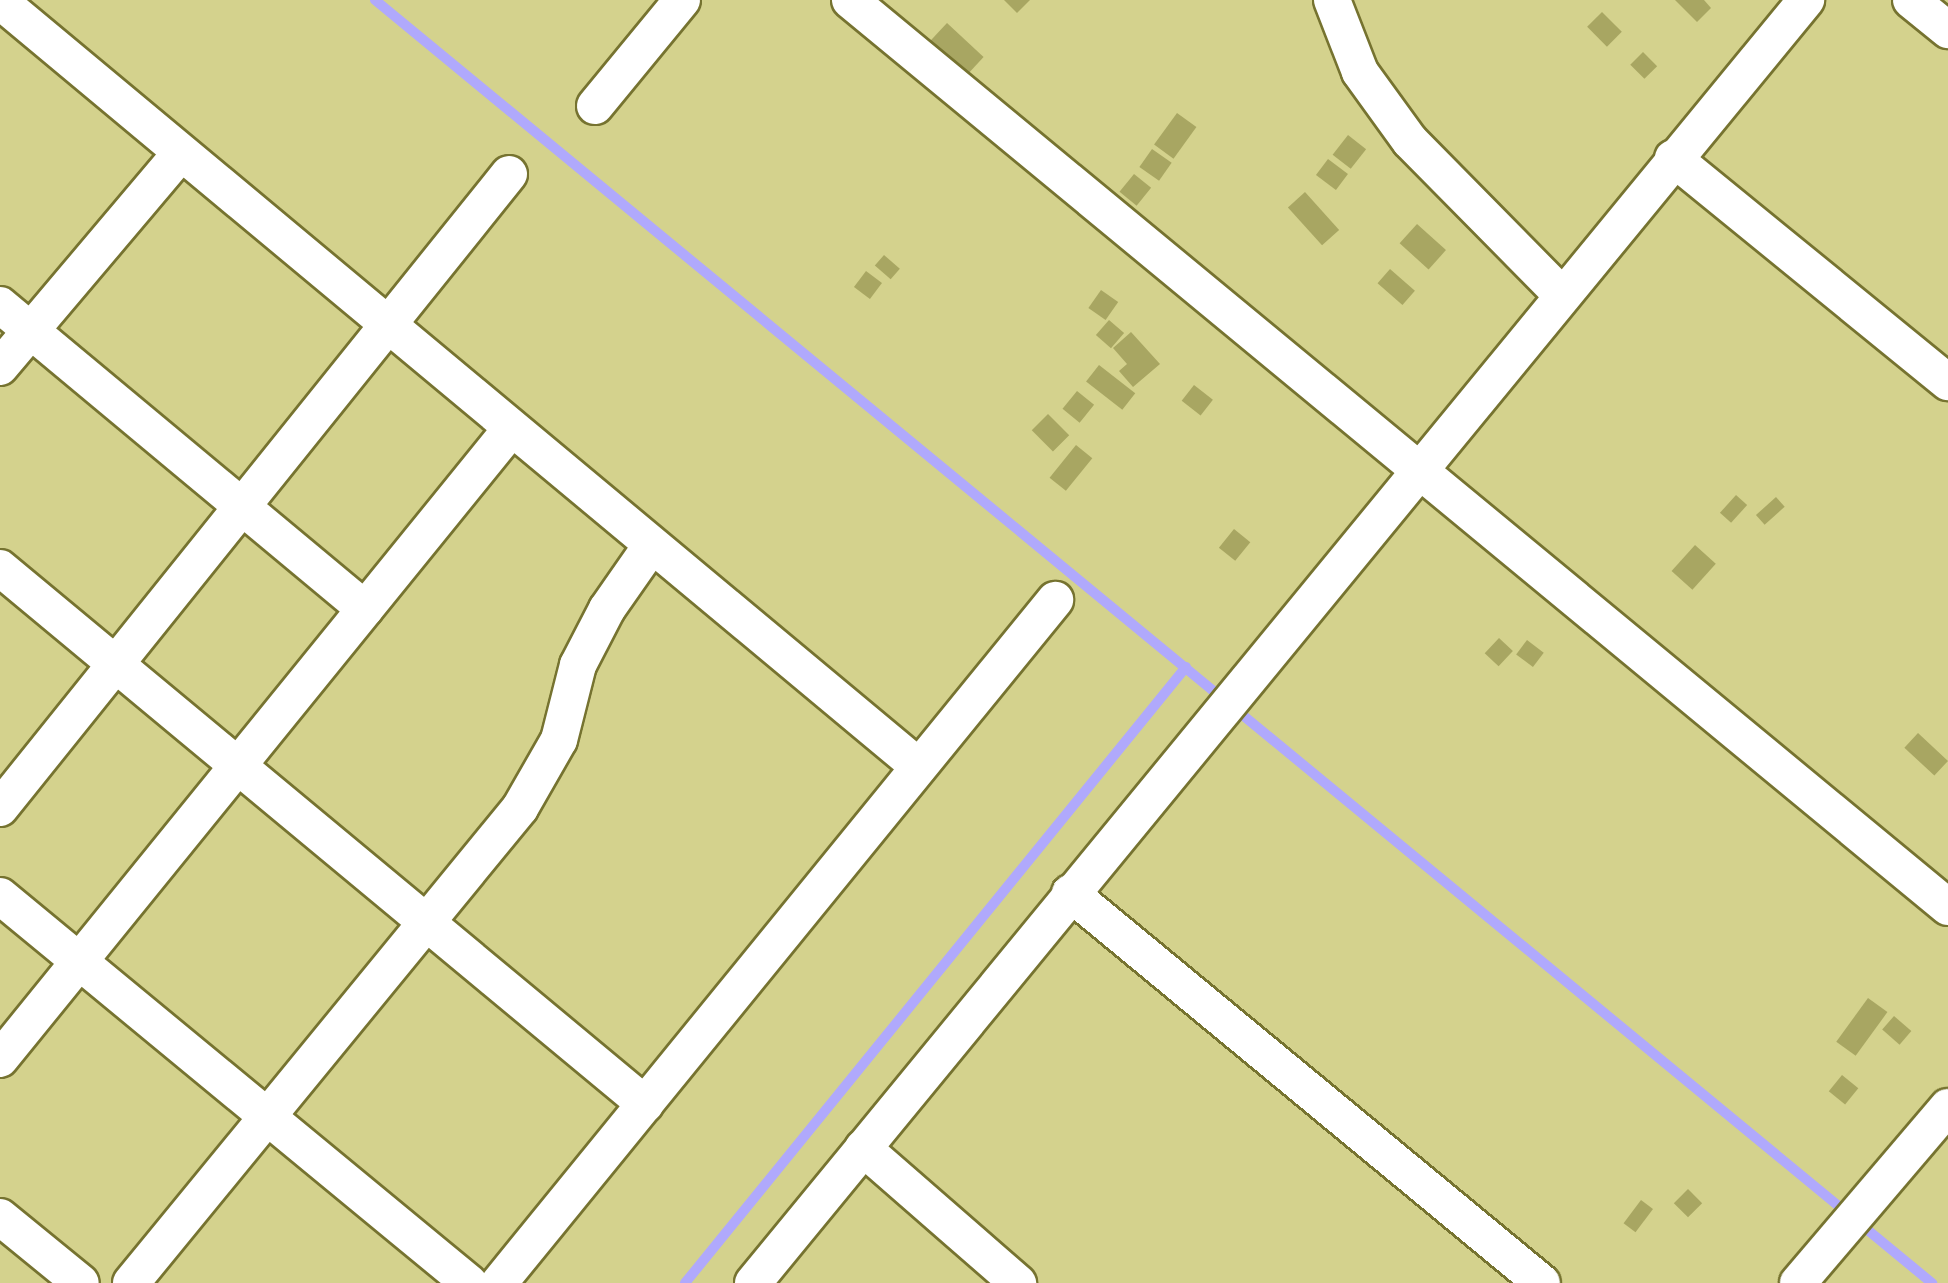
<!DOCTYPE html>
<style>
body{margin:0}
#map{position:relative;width:1948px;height:1283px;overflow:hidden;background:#d4d28d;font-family:"Fira Sans",sans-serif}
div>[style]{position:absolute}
.stream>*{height:10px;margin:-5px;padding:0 5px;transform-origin:5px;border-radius:5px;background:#b0a9fc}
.building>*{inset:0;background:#a8a662;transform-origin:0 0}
.roads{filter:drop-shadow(2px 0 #767330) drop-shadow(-2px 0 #767330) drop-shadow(0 2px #767330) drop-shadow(0 -2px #767330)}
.minor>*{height:36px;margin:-18px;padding:0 18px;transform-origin:18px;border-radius:18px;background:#fff}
span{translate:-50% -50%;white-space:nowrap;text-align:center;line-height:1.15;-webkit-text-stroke:8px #f1f1cf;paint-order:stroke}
</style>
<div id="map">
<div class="stream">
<i style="left:375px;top:0;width:2018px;rotate:39.49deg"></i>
<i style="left:685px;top:1283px;width:794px;rotate:-50.88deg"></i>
</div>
<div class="building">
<i style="clip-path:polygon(1004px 0,1030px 0,1017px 13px)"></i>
<i style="clip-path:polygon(1675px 0,1704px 0,1711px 8px,1697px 22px)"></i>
<i style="left:1602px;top:12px;width:28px;height:21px;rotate:45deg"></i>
<i style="left:947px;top:23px;width:50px;height:25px;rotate:43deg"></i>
<i style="left:1643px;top:52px;width:20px;height:18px;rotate:45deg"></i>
<i style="left:1177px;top:113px;width:24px;height:39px;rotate:36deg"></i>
<i style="left:1348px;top:135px;width:23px;height:25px;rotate:38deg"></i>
<i style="left:1152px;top:149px;width:24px;height:22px;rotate:35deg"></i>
<i style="left:1328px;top:159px;width:25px;height:20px;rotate:37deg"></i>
<i style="left:1134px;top:174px;width:22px;height:23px;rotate:39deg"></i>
<i style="left:1305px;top:192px;width:51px;height:23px;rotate:48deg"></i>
<i style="left:1417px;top:224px;width:39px;height:26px;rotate:42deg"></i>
<i style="left:884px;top:255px;width:21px;height:14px;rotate:41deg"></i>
<i style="left:1390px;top:269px;width:33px;height:19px;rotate:41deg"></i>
<i style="left:866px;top:271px;width:20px;height:20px;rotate:37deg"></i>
<i style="left:1101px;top:290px;width:21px;height:22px;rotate:35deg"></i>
<i style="left:1109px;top:320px;width:20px;height:20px;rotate:41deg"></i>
<i style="clip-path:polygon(1131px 332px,1160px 364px,1133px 387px,1119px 371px,1127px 364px,1113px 348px)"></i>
<i style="left:1099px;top:365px;width:46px;height:21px;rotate:38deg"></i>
<i style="left:1194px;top:385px;width:24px;height:20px;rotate:38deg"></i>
<i style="left:1077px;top:391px;width:22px;height:23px;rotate:39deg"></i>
<i style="left:1048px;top:414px;width:30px;height:23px;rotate:45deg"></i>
<i style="left:1076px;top:445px;width:21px;height:42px;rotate:39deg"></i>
<i style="left:1736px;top:495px;width:15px;height:24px;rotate:42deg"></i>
<i style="left:1776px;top:497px;width:13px;height:27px;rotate:48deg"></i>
<i style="left:1234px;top:529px;width:21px;height:24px;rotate:39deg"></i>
<i style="left:1695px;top:545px;width:28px;height:35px;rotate:42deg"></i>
<i style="left:1499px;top:638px;width:19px;height:21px;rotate:43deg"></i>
<i style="left:1527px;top:640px;width:21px;height:18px;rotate:37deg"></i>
<i style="left:1918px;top:733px;width:41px;height:20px;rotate:43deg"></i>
<i style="left:1868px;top:998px;width:24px;height:54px;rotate:36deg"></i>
<i style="left:1894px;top:1016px;width:23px;height:18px;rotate:41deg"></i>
<i style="left:1842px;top:1075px;width:21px;height:21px;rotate:39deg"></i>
<i style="left:1688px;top:1189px;width:20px;height:20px;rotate:45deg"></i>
<i style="left:1641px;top:1200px;width:15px;height:29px;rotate:37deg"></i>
</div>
<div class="roads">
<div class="minor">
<i style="left:850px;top:0;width:1424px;rotate:39.56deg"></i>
<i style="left:1332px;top:0;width:77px;rotate:68.7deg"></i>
<i style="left:1360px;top:72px;width:85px;rotate:54.1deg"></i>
<i style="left:1410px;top:141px;width:215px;rotate:45.4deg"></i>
<i style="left:1911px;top:0;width:48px;rotate:39deg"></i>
<i style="left:0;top:1px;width:1196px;rotate:39.81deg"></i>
<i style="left:595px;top:106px;width:137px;rotate:-50.6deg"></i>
<i style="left:1673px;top:158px;width:355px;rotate:39.2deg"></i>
<i style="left:0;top:305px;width:475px;rotate:39.8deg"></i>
<i style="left:0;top:367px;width:280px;rotate:-49.8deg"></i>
<i style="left:0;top:568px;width:839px;rotate:39.73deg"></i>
<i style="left:0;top:808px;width:813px;rotate:-51.24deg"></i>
<i style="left:1070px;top:893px;width:612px;rotate:39.57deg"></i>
<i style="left:0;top:896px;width:608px;rotate:39.53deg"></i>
<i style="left:0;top:1059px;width:810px;rotate:-50.96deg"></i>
<i style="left:863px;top:1148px;width:206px;rotate:41.1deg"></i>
<i style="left:0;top:1217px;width:104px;rotate:39.2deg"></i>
<i style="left:131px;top:1283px;width:614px;rotate:-50.68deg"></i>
<i style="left:520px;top:808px;width:78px;rotate:-60.2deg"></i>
<i style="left:559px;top:740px;width:77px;rotate:-75.8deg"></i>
<i style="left:578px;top:665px;width:63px;rotate:-62.6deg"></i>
<i style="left:607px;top:609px;width:77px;rotate:-55.1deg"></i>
<i style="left:499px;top:1283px;width:881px;rotate:-50.85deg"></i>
<i style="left:753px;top:1283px;width:1660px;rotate:-50.62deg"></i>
<i style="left:1798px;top:1283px;width:231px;rotate:-49.6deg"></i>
</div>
</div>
</div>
